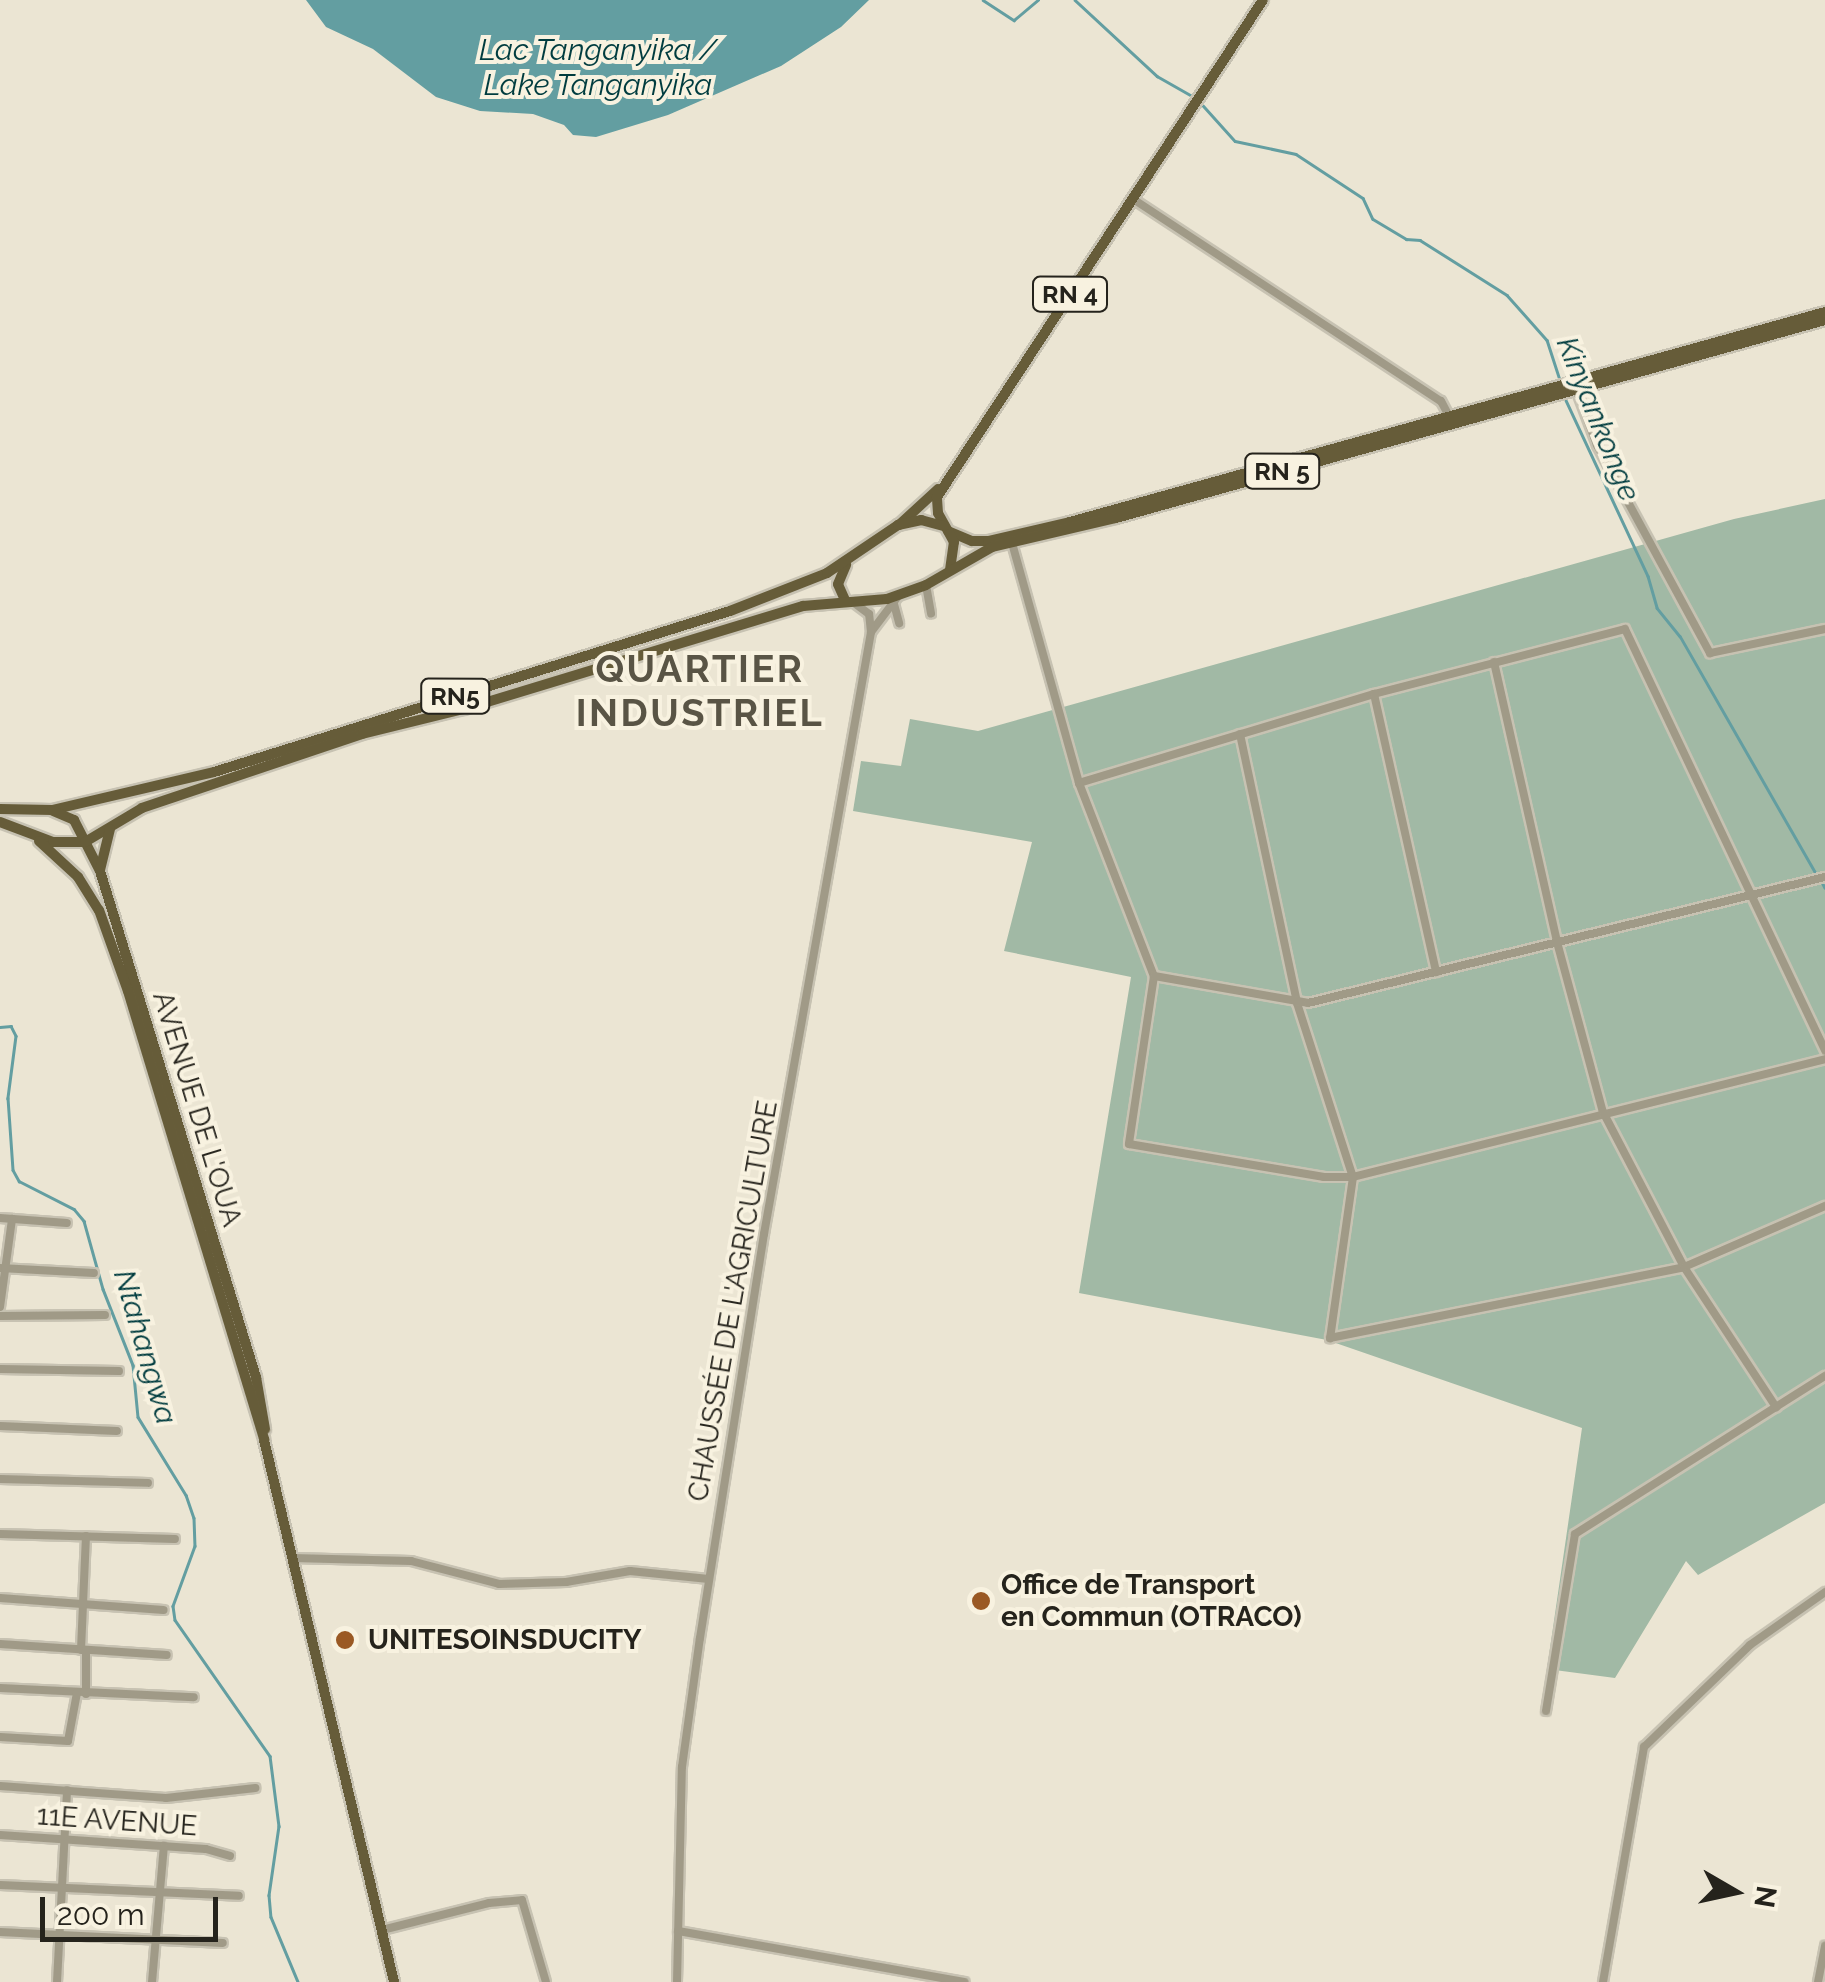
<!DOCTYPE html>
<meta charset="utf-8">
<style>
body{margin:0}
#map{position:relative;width:1825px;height:1982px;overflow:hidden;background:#ebe5d3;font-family:Raleway,sans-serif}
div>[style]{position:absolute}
.green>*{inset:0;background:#a1b9a5}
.water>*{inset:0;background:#639ea1}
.stream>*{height:2.5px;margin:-1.25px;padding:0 1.25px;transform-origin:1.25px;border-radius:1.25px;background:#639ea1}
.roads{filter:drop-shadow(2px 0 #c7c2b2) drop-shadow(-2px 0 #c7c2b2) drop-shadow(0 2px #c7c2b2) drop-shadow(0 -2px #c7c2b2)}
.minor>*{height:8px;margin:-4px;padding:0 4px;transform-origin:4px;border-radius:4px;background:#a09a87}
.major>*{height:10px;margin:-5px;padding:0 5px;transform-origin:5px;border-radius:5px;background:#665c39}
.dots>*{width:28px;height:28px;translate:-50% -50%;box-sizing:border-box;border:5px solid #f8f2e0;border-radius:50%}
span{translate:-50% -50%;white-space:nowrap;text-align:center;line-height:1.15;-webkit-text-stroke:8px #f8f2e0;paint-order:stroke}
.shield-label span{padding:2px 8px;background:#f8f2e0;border:2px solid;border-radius:8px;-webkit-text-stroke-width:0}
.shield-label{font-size:25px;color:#25231c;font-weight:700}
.street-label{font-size:28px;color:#25231c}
.poi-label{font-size:28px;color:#25231c;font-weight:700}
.left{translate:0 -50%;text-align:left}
.water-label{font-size:30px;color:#003c3f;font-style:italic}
.district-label{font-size:38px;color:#595445;font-weight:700;letter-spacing:2.5px}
.north{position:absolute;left:1685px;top:1842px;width:100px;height:100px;-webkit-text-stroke:8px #f8f2e0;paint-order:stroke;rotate:99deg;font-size:28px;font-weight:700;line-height:40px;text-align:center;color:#25231c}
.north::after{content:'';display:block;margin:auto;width:35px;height:45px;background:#25231c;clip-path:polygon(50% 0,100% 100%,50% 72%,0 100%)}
.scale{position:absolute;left:40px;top:1897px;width:178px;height:45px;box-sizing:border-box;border:5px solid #25231c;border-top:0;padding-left:12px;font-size:30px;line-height:35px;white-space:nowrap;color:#25231c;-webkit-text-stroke:8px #f8f2e0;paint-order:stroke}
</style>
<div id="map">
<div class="green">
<i style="clip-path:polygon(1825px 499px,1825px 1503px,1698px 1575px,1686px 1561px,1615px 1678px,1547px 1669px,1582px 1428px,1327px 1340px,1079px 1293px,1131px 977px,1004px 951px,1032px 842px,853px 811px,861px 761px,901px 766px,910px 719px,978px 731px,1734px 519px)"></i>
</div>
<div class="water">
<i style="clip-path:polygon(306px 0,869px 0,841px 27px,781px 66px,668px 115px,596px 137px,573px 135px,564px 125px,533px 114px,480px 111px,436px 97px,373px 49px,326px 27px)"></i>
</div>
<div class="stream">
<i style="left:983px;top:0;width:37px;rotate:33deg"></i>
<i style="left:1014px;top:20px;width:31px;rotate:-40deg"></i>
<i style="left:1075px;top:0;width:112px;rotate:42.8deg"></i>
<i style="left:1157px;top:76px;width:43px;rotate:29.6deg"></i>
<i style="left:1200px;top:102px;width:52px;rotate:48.1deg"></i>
<i style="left:1235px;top:141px;width:62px;rotate:12deg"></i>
<i style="left:1296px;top:154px;width:80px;rotate:33.3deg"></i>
<i style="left:1363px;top:198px;width:23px;rotate:65deg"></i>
<i style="left:1373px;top:219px;width:39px;rotate:31deg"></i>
<i style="left:1406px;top:239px;width:14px;rotate:4deg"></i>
<i style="left:1420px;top:240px;width:103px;rotate:32.3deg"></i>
<i style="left:1507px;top:295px;width:60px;rotate:48.4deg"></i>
<i style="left:1547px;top:340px;width:45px;rotate:72deg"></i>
<i style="left:1564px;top:396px;width:199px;rotate:65deg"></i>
<i style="left:1648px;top:576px;width:33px;rotate:74deg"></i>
<i style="left:1657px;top:608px;width:36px;rotate:51deg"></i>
<i style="left:1680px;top:636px;width:273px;rotate:60.2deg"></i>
<i style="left:1823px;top:884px;width:4px;rotate:63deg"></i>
<i style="left:0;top:1027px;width:11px;rotate:-5deg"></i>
<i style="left:11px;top:1026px;width:11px;rotate:63deg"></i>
<i style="left:16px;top:1036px;width:63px;rotate:97.4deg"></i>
<i style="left:8px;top:1098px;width:72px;rotate:86deg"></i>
<i style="left:13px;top:1170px;width:13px;rotate:61deg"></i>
<i style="left:19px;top:1181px;width:62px;rotate:27deg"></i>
<i style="left:74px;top:1209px;width:16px;rotate:50deg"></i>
<i style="left:84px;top:1221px;width:71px;rotate:74.4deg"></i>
<i style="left:103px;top:1289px;width:82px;rotate:68.5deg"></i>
<i style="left:133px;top:1365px;width:52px;rotate:84.5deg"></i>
<i style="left:138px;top:1417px;width:92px;rotate:58.4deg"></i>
<i style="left:186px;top:1495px;width:24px;rotate:71deg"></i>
<i style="left:194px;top:1518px;width:28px;rotate:88deg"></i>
<i style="left:195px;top:1546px;width:64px;rotate:110.1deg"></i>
<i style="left:173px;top:1606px;width:14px;rotate:82deg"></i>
<i style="left:175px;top:1620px;width:166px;rotate:55.1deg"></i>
<i style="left:270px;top:1756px;width:71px;rotate:82.7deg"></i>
<i style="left:279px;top:1826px;width:70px;rotate:98.2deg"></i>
<i style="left:269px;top:1895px;width:22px;rotate:85deg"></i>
<i style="left:271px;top:1917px;width:70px;rotate:67.4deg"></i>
</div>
<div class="roads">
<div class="minor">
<i style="left:1133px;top:199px;width:368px;rotate:33.3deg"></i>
<i style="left:1441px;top:401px;width:21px;rotate:62deg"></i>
<i style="left:1576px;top:389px;width:60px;rotate:69.4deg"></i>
<i style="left:1597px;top:445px;width:237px;rotate:61.5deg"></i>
<i style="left:1710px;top:653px;width:117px;rotate:-11.8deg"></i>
<i style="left:1012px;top:543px;width:249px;rotate:74.4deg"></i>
<i style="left:1079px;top:783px;width:207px;rotate:68.8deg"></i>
<i style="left:1154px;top:976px;width:170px;rotate:98.5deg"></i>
<i style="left:1129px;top:1144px;width:198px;rotate:9.6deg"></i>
<i style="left:1324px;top:1177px;width:29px"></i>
<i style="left:1353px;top:1177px;width:487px;rotate:-14deg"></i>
<i style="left:926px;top:585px;width:29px;rotate:80deg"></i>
<i style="left:894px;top:604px;width:20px;rotate:75deg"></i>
<i style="left:871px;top:632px;width:46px;rotate:-52.9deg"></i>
<i style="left:1494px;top:662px;width:287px;rotate:77.3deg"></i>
<i style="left:1557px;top:942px;width:176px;rotate:74.9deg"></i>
<i style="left:1603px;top:1112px;width:175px;rotate:62.4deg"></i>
<i style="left:1684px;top:1267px;width:168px;rotate:56.7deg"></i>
<i style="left:1374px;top:694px;width:285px;rotate:77.4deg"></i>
<i style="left:1240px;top:734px;width:275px;rotate:78deg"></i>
<i style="left:1297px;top:1003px;width:183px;rotate:72.2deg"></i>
<i style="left:1353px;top:1177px;width:163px;rotate:98.1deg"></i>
<i style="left:1330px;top:1338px;width:361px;rotate:-11.3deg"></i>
<i style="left:1684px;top:1267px;width:154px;rotate:-23.4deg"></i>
<i style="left:1079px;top:783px;width:308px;rotate:-16.8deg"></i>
<i style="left:1374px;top:694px;width:259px;rotate:-14.5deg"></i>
<i style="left:1625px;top:629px;width:467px;rotate:64.6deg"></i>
<i style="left:1154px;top:976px;width:156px;rotate:9.9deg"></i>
<i style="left:1308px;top:1003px;width:532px;rotate:-13.7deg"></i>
<i style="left:0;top:1218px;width:67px;rotate:4.3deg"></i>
<i style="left:0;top:1268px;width:94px;rotate:3deg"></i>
<i style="left:0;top:1307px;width:89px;rotate:-82.2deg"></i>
<i style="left:0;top:1316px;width:105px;rotate:-0.5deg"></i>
<i style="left:0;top:1369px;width:119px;rotate:1deg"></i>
<i style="left:0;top:1426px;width:117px;rotate:2.4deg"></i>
<i style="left:0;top:1479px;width:148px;rotate:1.5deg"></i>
<i style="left:0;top:1534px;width:175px;rotate:1.6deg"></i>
<i style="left:292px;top:1558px;width:119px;rotate:1.4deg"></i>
<i style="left:411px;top:1561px;width:91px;rotate:14.6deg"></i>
<i style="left:499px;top:1584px;width:67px;rotate:-1.7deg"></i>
<i style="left:566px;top:1582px;width:65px;rotate:-9.8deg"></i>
<i style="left:630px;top:1571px;width:79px;rotate:5.8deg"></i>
<i style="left:0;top:1598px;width:164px;rotate:4.2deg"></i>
<i style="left:0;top:1644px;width:167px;rotate:3.8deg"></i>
<i style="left:81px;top:1650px;width:114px;rotate:-87.5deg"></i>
<i style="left:86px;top:1650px;width:44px;rotate:90deg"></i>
<i style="left:0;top:1688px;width:194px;rotate:2.7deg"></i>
<i style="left:1546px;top:1711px;width:179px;rotate:-80.7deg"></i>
<i style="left:1575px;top:1534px;width:296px;rotate:-32.3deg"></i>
<i style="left:0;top:1737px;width:68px;rotate:3.4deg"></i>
<i style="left:68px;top:1741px;width:49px;rotate:-79.4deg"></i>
<i style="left:0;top:1786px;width:166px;rotate:4.1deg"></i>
<i style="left:166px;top:1798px;width:90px;rotate:-6.4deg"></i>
<i style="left:0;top:1835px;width:206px;rotate:3.9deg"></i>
<i style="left:206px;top:1849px;width:25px;rotate:16deg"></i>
<i style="left:0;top:1885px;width:239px;rotate:2.6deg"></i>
<i style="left:382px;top:1930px;width:110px;rotate:-14.2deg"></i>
<i style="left:489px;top:1903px;width:33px;rotate:-5deg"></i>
<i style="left:522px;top:1900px;width:85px;rotate:73.7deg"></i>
<i style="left:678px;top:1931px;width:291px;rotate:10.1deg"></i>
<i style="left:0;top:1932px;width:223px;rotate:2.8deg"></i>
<i style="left:57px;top:1982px;width:192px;rotate:-87deg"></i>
<i style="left:152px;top:1982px;width:137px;rotate:-85deg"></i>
<i style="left:677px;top:1982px;width:215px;rotate:-88.7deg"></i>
<i style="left:682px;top:1767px;width:130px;rotate:-82.1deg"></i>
<i style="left:700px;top:1638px;width:409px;rotate:-81deg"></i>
<i style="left:764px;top:1234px;width:611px;rotate:-79.92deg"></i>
<i style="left:871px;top:632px;width:18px;rotate:-96deg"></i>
<i style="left:869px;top:614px;width:20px;rotate:-143deg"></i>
<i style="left:1603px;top:1982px;width:239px;rotate:-80.1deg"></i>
<i style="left:1644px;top:1747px;width:147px;rotate:-43.9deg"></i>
<i style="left:1750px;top:1645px;width:92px;rotate:-35.2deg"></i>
<i style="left:1818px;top:1982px;width:37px;rotate:-79deg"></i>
</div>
<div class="major">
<i style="left:899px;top:525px;width:53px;rotate:-42.7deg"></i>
<i style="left:948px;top:531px;width:26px;rotate:23deg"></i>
<i style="left:972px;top:541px;width:16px"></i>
<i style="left:988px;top:541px;width:84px;rotate:-13deg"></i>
<i style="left:1070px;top:522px;width:784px;rotate:-15.54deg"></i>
<i style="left:950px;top:570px;width:28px;rotate:-82deg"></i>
<i style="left:954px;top:542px;width:33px;rotate:-119deg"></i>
<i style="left:938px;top:513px;width:16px;rotate:-94deg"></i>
<i style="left:937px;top:497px;width:594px;rotate:-56.74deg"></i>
<i style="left:845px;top:600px;width:17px;rotate:-114deg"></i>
<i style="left:838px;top:584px;width:21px;rotate:-67deg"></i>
<i style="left:0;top:809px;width:52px;rotate:1.1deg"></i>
<i style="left:52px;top:810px;width:166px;rotate:-13.2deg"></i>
<i style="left:214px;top:772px;width:541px;rotate:-17.33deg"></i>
<i style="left:730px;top:611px;width:104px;rotate:-21.4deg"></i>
<i style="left:827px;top:573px;width:86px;rotate:-34.1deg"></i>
<i style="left:898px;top:525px;width:24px;rotate:-12deg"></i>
<i style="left:921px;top:520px;width:24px;rotate:15deg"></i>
<i style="left:53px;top:811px;width:23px;rotate:23deg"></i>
<i style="left:74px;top:820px;width:57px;rotate:63deg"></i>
<i style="left:100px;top:871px;width:530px;rotate:72.87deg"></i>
<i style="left:256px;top:1377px;width:53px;rotate:80.2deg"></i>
<i style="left:0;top:822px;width:57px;rotate:20.7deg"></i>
<i style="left:53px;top:842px;width:32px"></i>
<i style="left:85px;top:842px;width:66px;rotate:-30.8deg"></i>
<i style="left:142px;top:808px;width:232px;rotate:-18.6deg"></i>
<i style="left:362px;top:734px;width:105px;rotate:-13.8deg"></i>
<i style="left:464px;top:709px;width:354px;rotate:-16.9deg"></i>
<i style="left:803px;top:606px;width:84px;rotate:-4.8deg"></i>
<i style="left:887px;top:599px;width:41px;rotate:-19.7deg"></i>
<i style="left:926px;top:585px;width:76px;rotate:-29.9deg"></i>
<i style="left:992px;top:547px;width:127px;rotate:-13.2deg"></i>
<i style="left:1116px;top:518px;width:736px;rotate:-15.6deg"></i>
<i style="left:39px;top:841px;width:53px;rotate:42.7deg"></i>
<i style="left:78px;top:877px;width:39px;rotate:58deg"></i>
<i style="left:99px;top:910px;width:86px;rotate:70.3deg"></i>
<i style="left:128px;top:991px;width:469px;rotate:73.1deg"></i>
<i style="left:264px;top:1440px;width:557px;rotate:76.51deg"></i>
<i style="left:100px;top:870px;width:42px;rotate:-76.3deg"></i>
</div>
</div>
<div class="dots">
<i style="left:981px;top:1601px;background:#9a5924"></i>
<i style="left:345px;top:1640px;background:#9a5924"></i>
</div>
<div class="shield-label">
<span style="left:1070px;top:294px">RN 4</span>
<span style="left:1282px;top:471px">RN 5</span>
<span style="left:455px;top:696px">RN5</span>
</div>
<div class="street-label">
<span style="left:197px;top:1109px;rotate:73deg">AVENUE DE L'OUA</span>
<span style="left:733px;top:1301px;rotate:-80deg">CHAUSSÉE DE L'AGRICULTURE</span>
<span style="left:117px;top:1821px;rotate:4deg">11E AVENUE</span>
</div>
<div class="poi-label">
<span class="left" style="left:1001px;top:1601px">Office de Transport<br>en Commun (OTRACO)</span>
<span class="left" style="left:368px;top:1640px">UNITESOINSDUCITY</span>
</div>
<div class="water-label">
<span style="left:598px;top:67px">Lac Tanganyika /<br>Lake Tanganyika</span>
<span style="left:1598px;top:419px;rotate:68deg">Kinyankonge</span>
<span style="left:145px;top:1347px;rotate:74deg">Ntahangwa</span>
</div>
<div class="district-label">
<span style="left:700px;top:691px">QUARTIER<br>INDUSTRIEL</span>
</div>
<div class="north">N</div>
<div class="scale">200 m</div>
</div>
